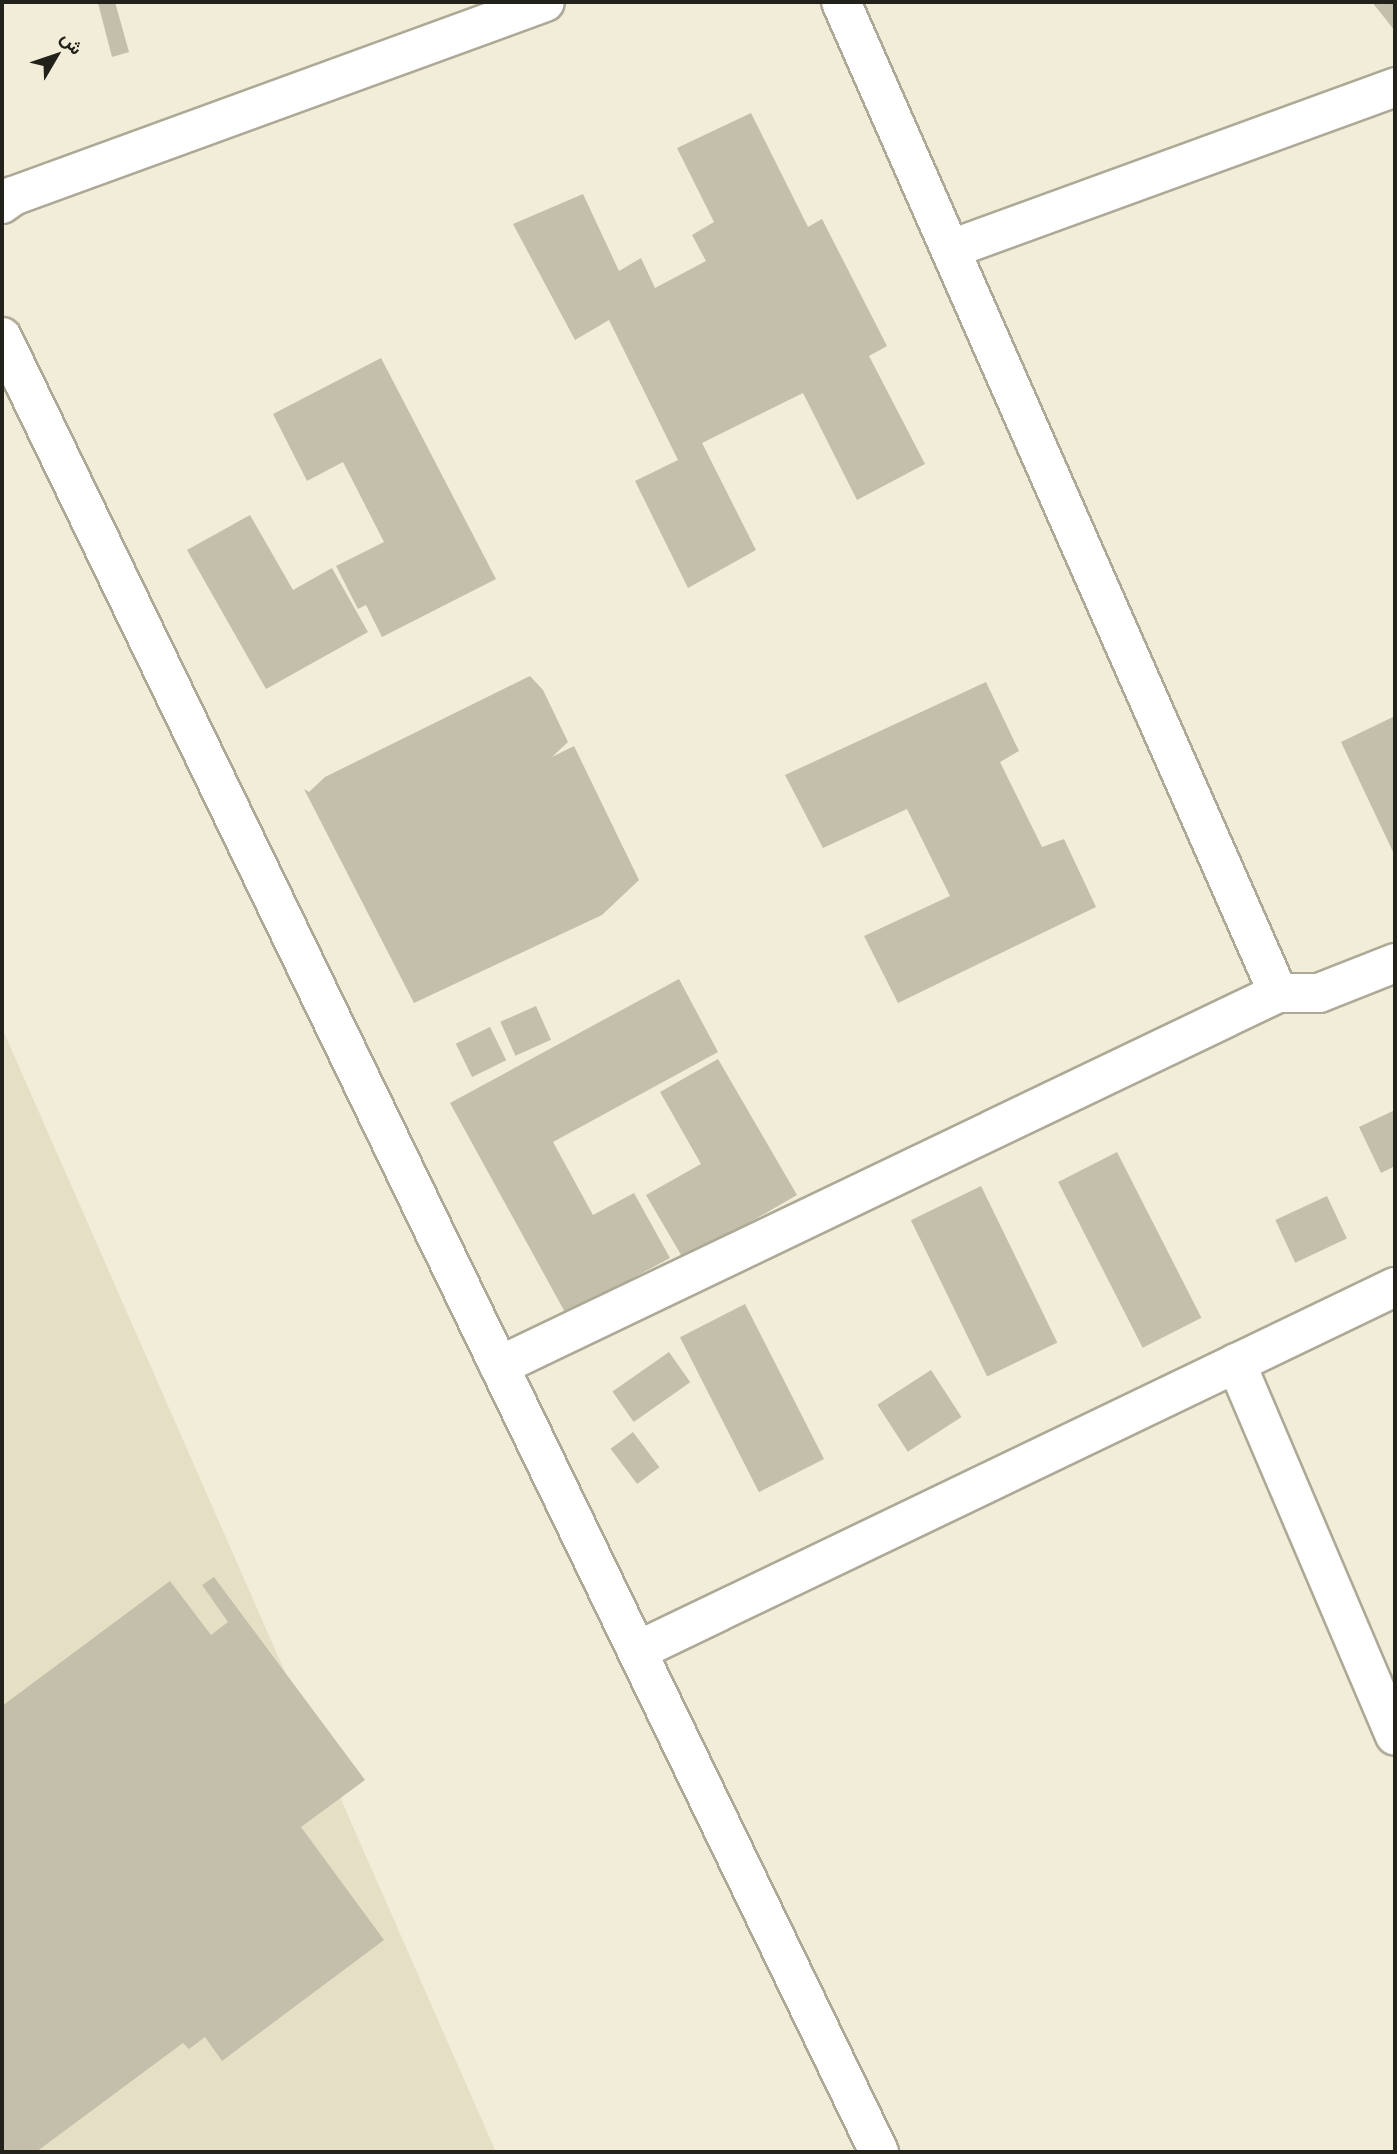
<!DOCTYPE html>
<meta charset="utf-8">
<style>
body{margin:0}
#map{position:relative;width:1397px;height:2154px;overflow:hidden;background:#f1edd8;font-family:Quicksand,Vazirmatn,sans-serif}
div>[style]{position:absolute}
.built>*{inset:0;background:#e5e0c5}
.building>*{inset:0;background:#c3bfab;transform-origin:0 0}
.roads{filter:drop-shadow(2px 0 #ada996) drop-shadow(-2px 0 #ada996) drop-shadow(0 2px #ada996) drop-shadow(0 -2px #ada996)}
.minor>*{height:38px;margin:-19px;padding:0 19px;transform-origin:19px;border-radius:19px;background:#fff}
span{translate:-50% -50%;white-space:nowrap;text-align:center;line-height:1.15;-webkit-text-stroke:7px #f1edd8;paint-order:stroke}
.frame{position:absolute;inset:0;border:4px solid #23221a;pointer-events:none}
.north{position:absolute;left:21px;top:21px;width:70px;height:70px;-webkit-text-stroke:5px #f1edd8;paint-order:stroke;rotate:51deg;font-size:19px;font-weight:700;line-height:28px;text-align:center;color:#23221a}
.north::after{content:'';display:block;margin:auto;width:24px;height:32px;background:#23221a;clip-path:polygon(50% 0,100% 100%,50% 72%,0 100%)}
</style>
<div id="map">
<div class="built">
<i style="clip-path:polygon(2px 1028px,496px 2152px,2px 2152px)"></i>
</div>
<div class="building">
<i style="clip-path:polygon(104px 2px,115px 2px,129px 52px,112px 57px,98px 3px)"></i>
<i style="clip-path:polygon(1372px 2px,1395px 2px,1395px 31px)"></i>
<i style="clip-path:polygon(751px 113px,808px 227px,822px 219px,887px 346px,869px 356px,925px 464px,857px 500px,803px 393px,702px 443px,756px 550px,688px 588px,635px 481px,678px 460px,609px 320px,575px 340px,513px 224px,583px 194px,619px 271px,641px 258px,655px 288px,706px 261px,692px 235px,714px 222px,677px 148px)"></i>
<i style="clip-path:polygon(381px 358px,496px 579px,382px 637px,366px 605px,358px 609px,336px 566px,384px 542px,343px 462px,307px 481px,273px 414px)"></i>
<i style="clip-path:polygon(250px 515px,293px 590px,332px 568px,368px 632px,266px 689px,187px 550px)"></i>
<i style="clip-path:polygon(530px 676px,543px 690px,568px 742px,552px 757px,574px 746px,639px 880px,602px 915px,414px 1003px,304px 789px,309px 792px,325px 777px)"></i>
<i style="clip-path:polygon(986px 682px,1019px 751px,1000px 762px,1042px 847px,1064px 839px,1096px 907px,898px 1003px,864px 936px,950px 896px,907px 809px,823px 848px,785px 775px)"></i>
<i style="clip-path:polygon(1395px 716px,1395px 856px,1341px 742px)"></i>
<i style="clip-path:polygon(679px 979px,718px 1052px,553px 1142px,593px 1215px,634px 1193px,670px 1258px,566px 1314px,450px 1103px)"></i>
<i style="left:536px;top:1006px;width:37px;height:39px;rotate:66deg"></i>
<i style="left:490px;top:1027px;width:37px;height:38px;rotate:64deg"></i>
<i style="clip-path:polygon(718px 1059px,797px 1195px,684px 1260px,646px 1195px,701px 1164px,660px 1092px)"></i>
<i style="clip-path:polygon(1395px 1110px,1395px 1166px,1381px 1173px,1359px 1127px)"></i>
<i style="left:1117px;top:1152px;width:186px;height:66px;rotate:63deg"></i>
<i style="left:981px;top:1186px;width:174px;height:78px;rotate:64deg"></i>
<i style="left:1327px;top:1196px;width:47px;height:57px;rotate:65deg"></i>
<i style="left:745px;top:1304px;width:174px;height:73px;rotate:63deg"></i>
<i style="left:669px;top:1352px;width:37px;height:69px;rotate:55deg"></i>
<i style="left:931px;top:1370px;width:56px;height:64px;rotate:57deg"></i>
<i style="left:633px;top:1432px;width:44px;height:28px;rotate:53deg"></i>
<i style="clip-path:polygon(214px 1577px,365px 1780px,301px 1827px,384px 1940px,222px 2061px,205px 2037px,189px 2049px,183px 2043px,36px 2152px,2px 2152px,2px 1706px,170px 1581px,211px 1635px,228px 1622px,202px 1585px)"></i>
</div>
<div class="roads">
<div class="minor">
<i style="left:841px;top:2px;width:1083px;rotate:66.2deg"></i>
<i style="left:2px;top:204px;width:14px;rotate:-36deg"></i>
<i style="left:13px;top:196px;width:566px;rotate:-20.03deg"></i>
<i style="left:951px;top:249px;width:473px;rotate:-20deg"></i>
<i style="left:2px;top:337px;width:2016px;rotate:64.21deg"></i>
<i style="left:1236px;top:1363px;width:405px;rotate:66.9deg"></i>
<i style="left:499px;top:1366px;width:864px;rotate:-25.59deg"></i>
<i style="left:1278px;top:993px;width:41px"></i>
<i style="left:1319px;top:993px;width:82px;rotate:-21.5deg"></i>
<i style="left:637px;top:1651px;width:841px;rotate:-25.65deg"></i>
</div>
</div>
<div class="frame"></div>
<div class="north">ش</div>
</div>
